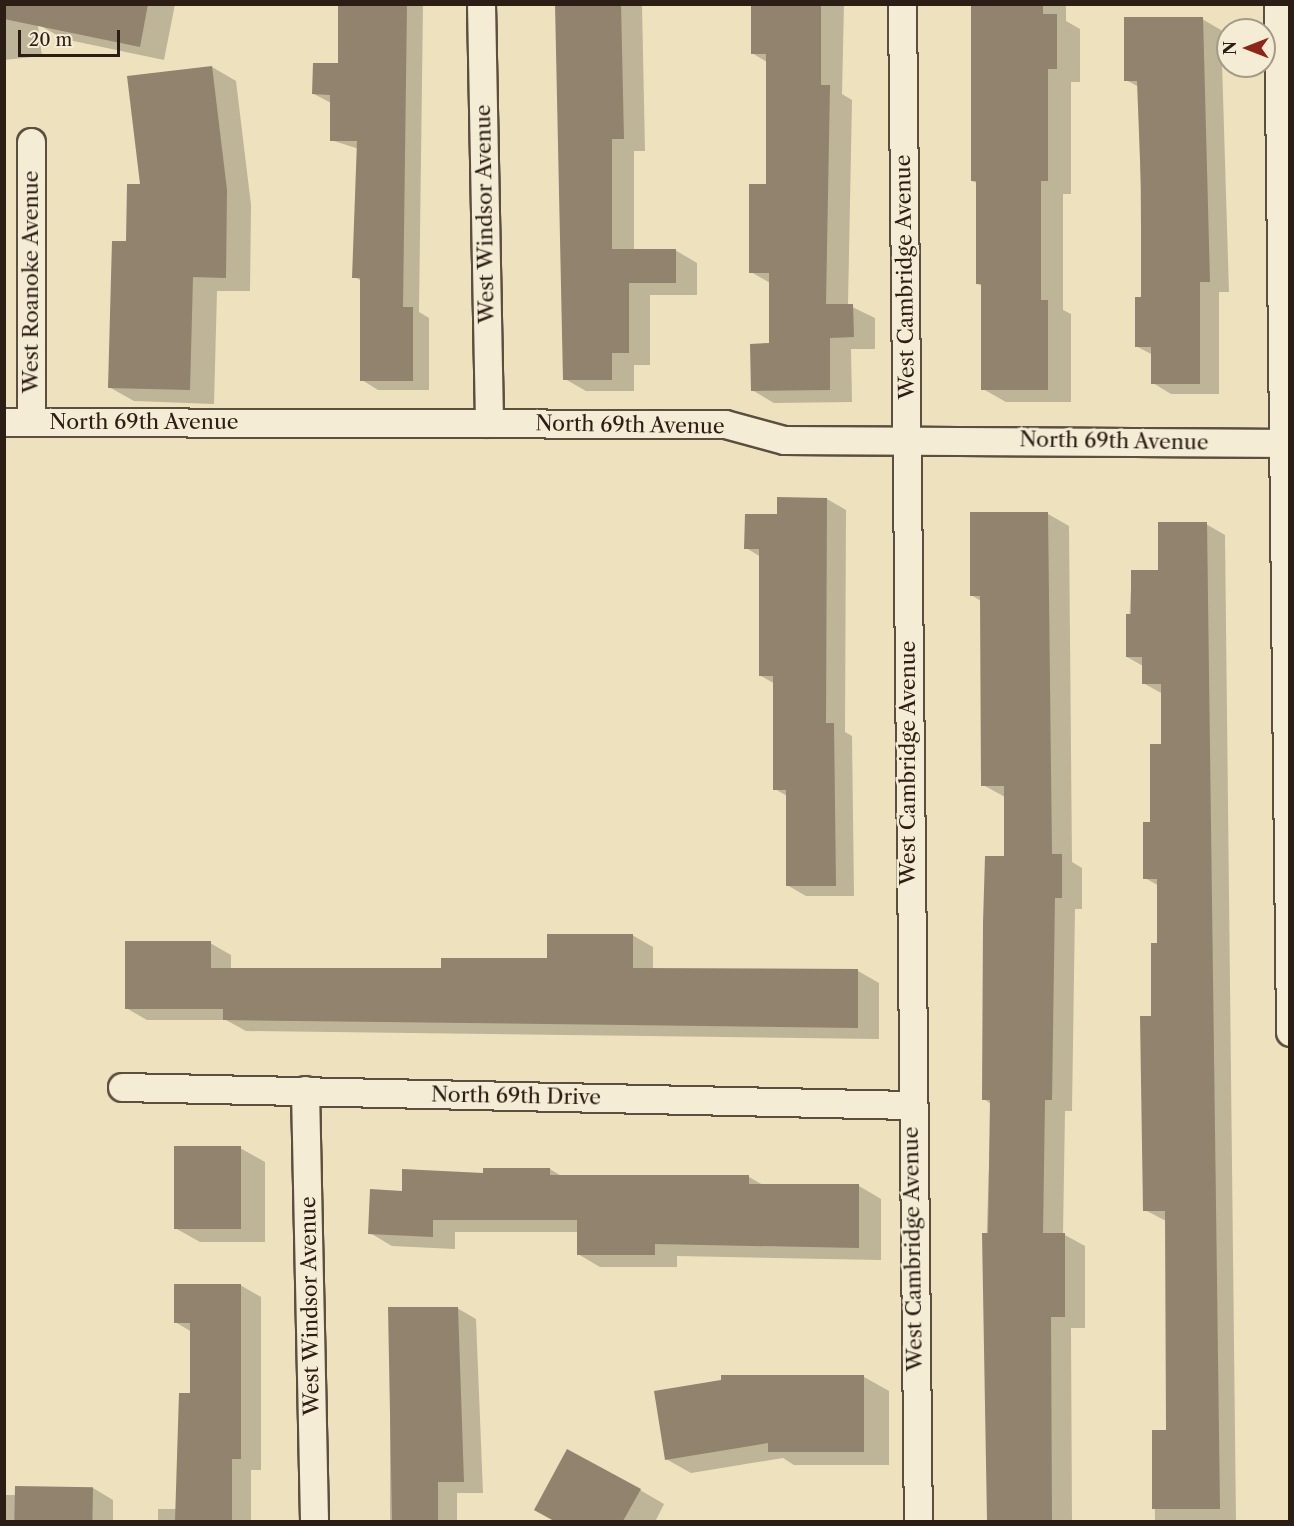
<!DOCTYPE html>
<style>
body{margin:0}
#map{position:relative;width:1294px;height:1526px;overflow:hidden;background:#eee1be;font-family:"Libre Caslon Text",serif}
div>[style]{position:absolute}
.shadow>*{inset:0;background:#0003}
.building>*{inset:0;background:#91836d;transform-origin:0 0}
.roads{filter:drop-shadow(2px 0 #5c4f3f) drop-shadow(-2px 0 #5c4f3f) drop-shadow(0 2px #5c4f3f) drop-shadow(0 -2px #5c4f3f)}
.street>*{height:27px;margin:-13.5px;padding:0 13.5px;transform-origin:13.5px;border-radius:13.5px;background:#f4ecd5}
span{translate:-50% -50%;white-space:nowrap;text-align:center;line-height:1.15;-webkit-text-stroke:5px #f4ecd5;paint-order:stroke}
.street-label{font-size:21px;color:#2c1e15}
.frame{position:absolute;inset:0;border:6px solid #2c1e15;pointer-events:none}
.north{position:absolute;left:1216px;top:18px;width:60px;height:60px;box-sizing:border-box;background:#f4ecd5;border:2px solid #a49a88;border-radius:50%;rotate:270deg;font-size:16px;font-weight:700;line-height:24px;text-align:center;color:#2c1e15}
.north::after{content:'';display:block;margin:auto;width:21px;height:27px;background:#8f2418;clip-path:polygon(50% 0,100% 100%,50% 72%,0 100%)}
.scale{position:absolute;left:18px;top:30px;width:102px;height:27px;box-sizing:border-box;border:3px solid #2c1e15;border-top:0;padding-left:8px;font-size:18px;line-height:21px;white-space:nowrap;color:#2c1e15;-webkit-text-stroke:4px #f4ecd5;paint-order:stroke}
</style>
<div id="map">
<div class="shadow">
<i style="clip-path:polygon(4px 4px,35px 4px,42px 56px,4px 60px)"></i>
<i style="clip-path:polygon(43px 4px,175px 4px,164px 60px,64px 39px,39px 25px)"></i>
<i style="clip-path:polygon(340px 4px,423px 4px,419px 312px,429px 318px,429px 390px,378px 390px,362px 380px,362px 281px,354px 277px,359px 149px,331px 140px,331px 103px,314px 94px,340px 65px)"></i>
<i style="clip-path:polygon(557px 4px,642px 4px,645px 151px,634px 151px,634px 250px,675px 250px,697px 263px,697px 295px,650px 295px,650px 365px,634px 365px,634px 391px,586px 391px,565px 379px)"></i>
<i style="clip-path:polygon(753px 4px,844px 4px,842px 94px,852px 100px,848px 305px,875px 318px,875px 349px,851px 349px,852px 402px,774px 403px,752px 390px,770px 345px,770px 283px,751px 272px,767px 185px,767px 62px,752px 53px)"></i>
<i style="clip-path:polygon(974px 4px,1066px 4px,1066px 21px,1080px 29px,1080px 82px,1071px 82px,1071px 194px,1063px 194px,1063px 310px,1071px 314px,1071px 402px,1006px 402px,983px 389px,983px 286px,977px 284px,977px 183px,972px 181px)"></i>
<i style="clip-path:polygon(1202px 19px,1221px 30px,1229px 292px,1219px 292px,1219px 394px,1171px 394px,1153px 383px,1153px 355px,1136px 346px,1142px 299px,1139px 87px,1126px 80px)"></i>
<i style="clip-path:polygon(212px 67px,236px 81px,251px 205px,250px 291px,217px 291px,214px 404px,134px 401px,109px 387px,141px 186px)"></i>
<i style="clip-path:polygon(827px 499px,846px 510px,845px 732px,852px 736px,854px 896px,806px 896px,787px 885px,787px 796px,775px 789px,775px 684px,761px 676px,761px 557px,746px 548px,778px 516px)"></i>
<i style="clip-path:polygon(971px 514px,1048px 514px,1069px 526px,1072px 862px,1082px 868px,1082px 909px,1075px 909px,1072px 1111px,1065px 1111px,1063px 1234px,1085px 1246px,1085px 1328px,1071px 1328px,1072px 1522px,988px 1522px,984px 1317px,991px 1104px,984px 1099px,1005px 857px,1005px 797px,983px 785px,981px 601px,971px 595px)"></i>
<i style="clip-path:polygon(1206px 524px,1225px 535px,1236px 1522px,1155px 1522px,1154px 1432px,1168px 1432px,1166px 1221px,1145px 1210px,1159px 944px,1159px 886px,1145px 878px,1163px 745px,1163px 694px,1143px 683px,1143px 666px,1127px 657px,1132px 571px,1160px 571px)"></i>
<i style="clip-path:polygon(632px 935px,653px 947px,653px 970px,858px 971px,879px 983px,879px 1039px,246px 1031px,226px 1020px,147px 1020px,126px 1008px,210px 943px,231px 955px,231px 969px,443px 969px,548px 959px)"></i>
<i style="clip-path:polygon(240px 1148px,265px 1162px,265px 1242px,200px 1242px,175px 1228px)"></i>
<i style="clip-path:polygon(550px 1169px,563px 1177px,749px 1177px,765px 1186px,859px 1186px,881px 1199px,881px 1260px,677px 1256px,677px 1267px,600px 1267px,578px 1254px,578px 1232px,455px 1232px,455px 1249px,392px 1246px,370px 1233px,403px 1192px,485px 1174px)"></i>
<i style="clip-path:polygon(240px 1285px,261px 1297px,261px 1470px,251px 1470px,251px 1522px,158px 1522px,158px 1509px,176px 1509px,192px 1395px,192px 1332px,175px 1322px)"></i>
<i style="clip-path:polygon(390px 1308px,457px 1308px,476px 1319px,483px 1493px,457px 1493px,457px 1522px,390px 1522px)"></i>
<i style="clip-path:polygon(864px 1377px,889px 1391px,889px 1465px,794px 1465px,783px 1458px,691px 1473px,666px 1459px)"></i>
<i style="clip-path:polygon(17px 1488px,93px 1488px,113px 1500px,113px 1522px,4px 1522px,4px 1495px,17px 1495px)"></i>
<i style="clip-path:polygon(640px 1490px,664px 1504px,655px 1522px,556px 1522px,536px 1510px)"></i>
</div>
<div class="building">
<i style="clip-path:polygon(4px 4px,148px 4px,140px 47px,4px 19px)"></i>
<i style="clip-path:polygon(338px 4px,407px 4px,403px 307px,413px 307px,413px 381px,360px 381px,360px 278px,352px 278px,357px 141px,330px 141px,330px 95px,312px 94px,313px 63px,338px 63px)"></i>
<i style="clip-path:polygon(555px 4px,621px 4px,624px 139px,612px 139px,612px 249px,676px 249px,676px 283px,629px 283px,629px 353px,612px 353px,612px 380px,563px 380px)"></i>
<i style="clip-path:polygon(751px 4px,821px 4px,821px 85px,830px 85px,826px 304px,853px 304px,854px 337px,830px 338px,830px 390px,751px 391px,750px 344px,769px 343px,769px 273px,749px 273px,749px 184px,766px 184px,766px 54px,751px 54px)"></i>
<i style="clip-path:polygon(971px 4px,1043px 4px,1043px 14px,1057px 14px,1057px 69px,1048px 69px,1048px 181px,1041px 181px,1041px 300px,1048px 300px,1048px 390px,981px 390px,981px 284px,976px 284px,976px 181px,971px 181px)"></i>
<i style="clip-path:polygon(1124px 17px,1203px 17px,1210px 282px,1200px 282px,1200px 384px,1151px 384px,1151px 347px,1135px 347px,1135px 297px,1141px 297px,1141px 186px,1137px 81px,1124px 81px)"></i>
<i style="clip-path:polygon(212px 66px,227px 190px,226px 278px,193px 277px,190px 390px,108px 388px,112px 241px,126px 241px,127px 184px,140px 184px,127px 76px)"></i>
<i style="clip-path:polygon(777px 497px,827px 498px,826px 723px,834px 723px,836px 886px,786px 886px,786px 790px,773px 790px,773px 676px,759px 676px,759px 549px,744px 549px,745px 514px,777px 514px)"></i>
<i style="clip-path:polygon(970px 512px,1048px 512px,1052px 854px,1062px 854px,1062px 898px,1055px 898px,1052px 1100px,1045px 1100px,1043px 1233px,1065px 1233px,1065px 1317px,1051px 1317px,1052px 1521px,987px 1521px,982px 1233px,988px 1233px,990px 1100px,982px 1100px,983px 923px,985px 856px,1004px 856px,1004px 786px,981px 786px,980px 596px,970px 596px)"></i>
<i style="clip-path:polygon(1158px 522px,1207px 522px,1220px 1509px,1152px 1509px,1152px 1430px,1166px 1430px,1165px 1211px,1143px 1211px,1140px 1016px,1151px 1016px,1151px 943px,1157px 943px,1157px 879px,1143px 879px,1143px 822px,1150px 822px,1150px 744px,1161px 744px,1161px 684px,1142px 684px,1142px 657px,1126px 657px,1126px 614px,1131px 614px,1131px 570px,1158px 570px)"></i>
<i style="clip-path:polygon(547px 934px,633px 934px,633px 968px,858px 969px,858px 1028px,223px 1020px,223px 1009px,125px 1009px,125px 941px,211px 941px,211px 968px,441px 968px,441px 958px,547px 958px)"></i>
<i style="left:174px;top:1146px;width:67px;height:83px"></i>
<i style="clip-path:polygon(483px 1168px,550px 1168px,550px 1175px,749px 1175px,749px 1184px,859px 1184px,859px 1248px,655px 1244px,655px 1255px,577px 1255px,577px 1220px,433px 1220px,433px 1237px,368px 1234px,370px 1189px,402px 1191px,402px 1169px,483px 1173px)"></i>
<i style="clip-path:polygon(174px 1284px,241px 1284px,241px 1459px,232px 1459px,232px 1521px,175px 1521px,179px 1393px,190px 1393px,190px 1323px,174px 1323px)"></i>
<i style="clip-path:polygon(388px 1307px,458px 1307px,464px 1482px,438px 1482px,438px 1521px,392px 1521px)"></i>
<i style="clip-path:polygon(721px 1375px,864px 1375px,864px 1452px,768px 1452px,768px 1443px,665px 1460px,654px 1391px,721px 1380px)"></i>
<i style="clip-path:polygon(567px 1449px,641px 1489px,623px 1521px,554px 1521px,534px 1510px)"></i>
<i style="left:15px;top:1486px;width:78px;height:35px;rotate:1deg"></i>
</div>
<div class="roads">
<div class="street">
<i style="left:481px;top:4px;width:419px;rotate:88.9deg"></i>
<i style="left:902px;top:4px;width:1518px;rotate:89.4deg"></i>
<i style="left:1278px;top:4px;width:1028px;rotate:89.33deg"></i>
<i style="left:31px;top:142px;width:280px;rotate:90deg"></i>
<i style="left:4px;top:422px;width:721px;rotate:0.16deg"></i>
<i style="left:725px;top:424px;width:61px;rotate:15.2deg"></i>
<i style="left:784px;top:440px;width:506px;rotate:0.34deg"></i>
<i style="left:122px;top:1087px;width:788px;rotate:1.31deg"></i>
<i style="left:305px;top:1090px;width:432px;rotate:88.8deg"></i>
</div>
</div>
<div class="street-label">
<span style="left:485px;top:214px;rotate:-91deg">West Windsor Avenue</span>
<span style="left:905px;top:277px;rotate:-91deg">West Cambridge Avenue</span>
<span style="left:31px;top:282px;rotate:-90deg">West Roanoke Avenue</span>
<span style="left:144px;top:422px">North 69th Avenue</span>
<span style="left:630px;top:425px;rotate:1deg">North 69th Avenue</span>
<span style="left:1114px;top:441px;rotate:1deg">North 69th Avenue</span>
<span style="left:908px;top:763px;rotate:-90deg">West Cambridge Avenue</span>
<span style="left:516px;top:1096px;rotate:1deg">North 69th Drive</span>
<span style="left:913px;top:1249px;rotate:-91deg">West Cambridge Avenue</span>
<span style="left:310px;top:1306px;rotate:-91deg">West Windsor Avenue</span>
</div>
<div class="frame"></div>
<div class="north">N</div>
<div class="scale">20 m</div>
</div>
